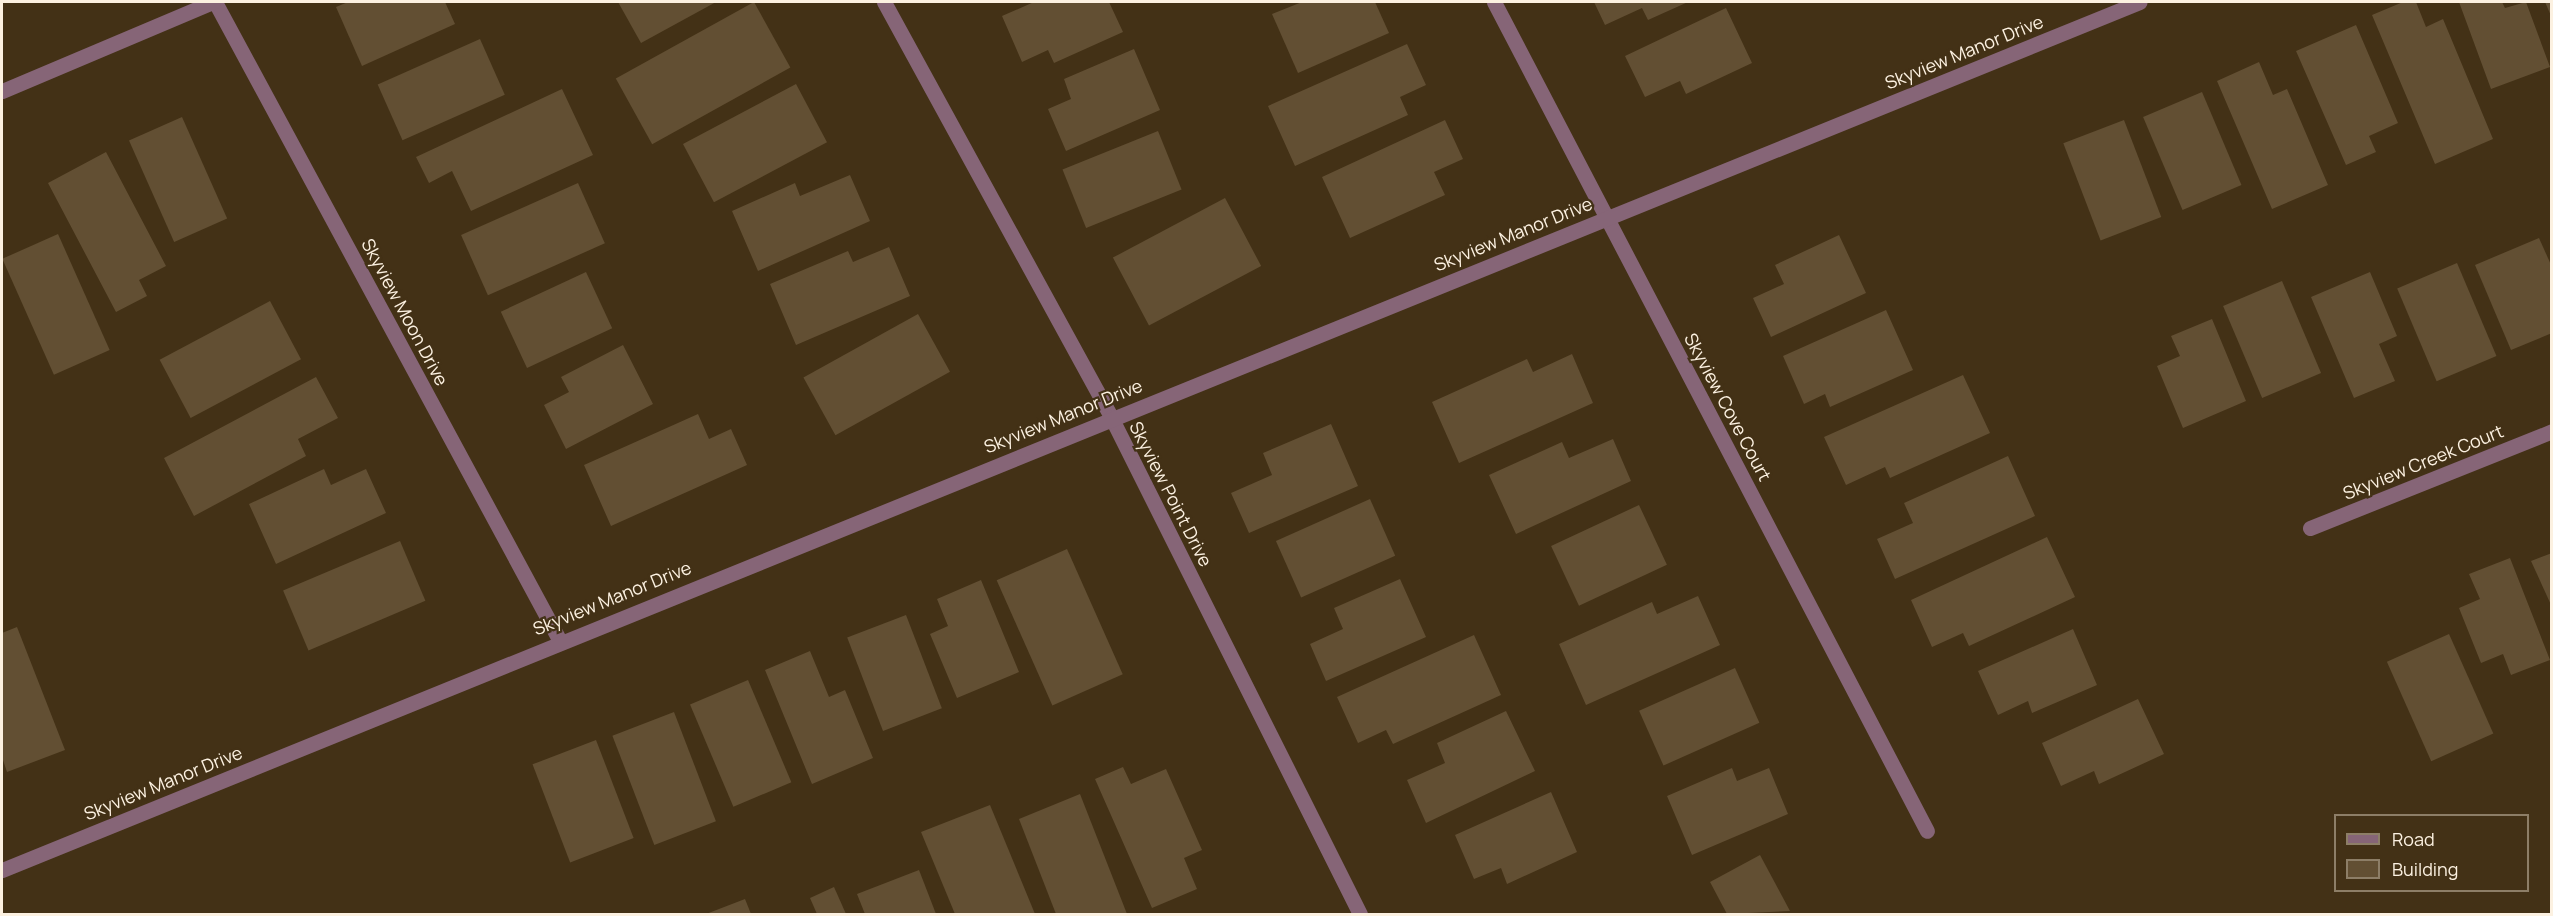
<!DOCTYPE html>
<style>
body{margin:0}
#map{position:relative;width:2553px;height:916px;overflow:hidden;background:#433116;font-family:Manrope,sans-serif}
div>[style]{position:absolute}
.building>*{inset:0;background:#624f33;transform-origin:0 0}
.minor>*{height:15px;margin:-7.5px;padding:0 7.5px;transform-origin:7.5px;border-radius:7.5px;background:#866577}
span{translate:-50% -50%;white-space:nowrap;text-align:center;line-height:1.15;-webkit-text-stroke:4.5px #433116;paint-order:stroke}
.street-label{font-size:18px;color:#fcf1e1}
.frame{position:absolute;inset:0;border:3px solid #fcf1e1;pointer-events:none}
.legend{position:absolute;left:2334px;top:814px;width:195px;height:78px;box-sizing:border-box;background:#433116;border:2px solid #8d7e67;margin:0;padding:8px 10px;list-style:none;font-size:18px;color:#fcf1e1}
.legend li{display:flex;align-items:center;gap:12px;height:30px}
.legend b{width:30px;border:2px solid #8d7e67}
</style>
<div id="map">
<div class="building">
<i style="clip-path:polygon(348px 2px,445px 2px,455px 24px,362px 66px,336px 7px)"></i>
<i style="clip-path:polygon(618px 2px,716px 2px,641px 43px)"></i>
<i style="left:754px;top:2px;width:75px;height:158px;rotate:61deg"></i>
<i style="clip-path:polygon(1034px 2px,1109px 2px,1123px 32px,1054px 63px,1048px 50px,1022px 62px,1002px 16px)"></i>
<i style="clip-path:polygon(1302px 2px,1375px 2px,1389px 33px,1298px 73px,1272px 14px)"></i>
<i style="clip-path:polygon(1594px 2px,1688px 2px,1648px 20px,1642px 8px,1605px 25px)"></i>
<i style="clip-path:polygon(2403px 2px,2416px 2px,2426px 27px,2443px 19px,2493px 139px,2435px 164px,2372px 15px)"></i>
<i style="clip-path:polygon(2459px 2px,2502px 2px,2505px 8px,2526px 2px,2550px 67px,2491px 89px)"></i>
<i style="clip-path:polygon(2545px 2px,2552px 2px,2552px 18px)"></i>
<i style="clip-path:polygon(1726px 8px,1752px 63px,1686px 94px,1680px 81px,1645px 97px,1625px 56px)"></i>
<i style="clip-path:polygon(2356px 25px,2398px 123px,2369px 136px,2376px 152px,2346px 165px,2296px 51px)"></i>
<i style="left:480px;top:39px;width:61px;height:112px;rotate:66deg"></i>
<i style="clip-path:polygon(1407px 44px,1426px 85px,1400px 97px,1408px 115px,1295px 166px,1268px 106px)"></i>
<i style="clip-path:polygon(1134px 49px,1160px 110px,1066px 151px,1048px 109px,1071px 99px,1064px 79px)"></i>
<i style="clip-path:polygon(2259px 62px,2273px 95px,2287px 89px,2328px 185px,2272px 209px,2217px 81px)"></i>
<i style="left:796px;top:84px;width:66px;height:128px;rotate:62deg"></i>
<i style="clip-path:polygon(562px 89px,593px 155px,471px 211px,452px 171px,429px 183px,416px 157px)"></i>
<i style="left:2202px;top:92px;width:101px;height:64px;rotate:67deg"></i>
<i style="left:182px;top:117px;width:111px;height:58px;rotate:66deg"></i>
<i style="clip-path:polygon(1445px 120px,1463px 159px,1434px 172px,1445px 195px,1350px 238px,1322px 177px)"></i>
<i style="left:2124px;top:120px;width:104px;height:65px;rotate:69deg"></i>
<i style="left:1158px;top:131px;width:63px;height:103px;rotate:68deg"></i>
<i style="clip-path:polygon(106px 152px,166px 266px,139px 280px,147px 296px,116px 312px,48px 183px)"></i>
<i style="clip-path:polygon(850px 175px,870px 221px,758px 271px,732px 211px,795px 183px,800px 196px)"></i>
<i style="left:578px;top:183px;width:66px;height:128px;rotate:66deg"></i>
<i style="left:1225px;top:198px;width:77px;height:127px;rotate:62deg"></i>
<i style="left:58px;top:234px;width:127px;height:61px;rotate:66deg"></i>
<i style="clip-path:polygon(1839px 235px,1866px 293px,1771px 337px,1753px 298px,1784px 284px,1775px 265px)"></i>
<i style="clip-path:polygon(2539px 238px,2552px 267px,2552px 333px,2511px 350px,2475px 265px)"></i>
<i style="clip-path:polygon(889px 247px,910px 296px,796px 345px,770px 284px,848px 251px,853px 262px)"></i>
<i style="left:2457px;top:263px;width:101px;height:65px;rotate:67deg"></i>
<i style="left:586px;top:272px;width:62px;height:94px;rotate:65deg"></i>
<i style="clip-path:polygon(2370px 272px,2397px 336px,2379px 344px,2395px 381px,2354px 398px,2311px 297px)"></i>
<i style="left:2282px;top:281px;width:100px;height:64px;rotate:67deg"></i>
<i style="left:270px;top:301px;width:66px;height:125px;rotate:62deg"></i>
<i style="clip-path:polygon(1886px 310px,1913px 370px,1830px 407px,1825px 394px,1804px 404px,1783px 356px)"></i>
<i style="left:918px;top:314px;width:66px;height:131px;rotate:61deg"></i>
<i style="clip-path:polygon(2212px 319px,2246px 401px,2183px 428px,2157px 366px,2180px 356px,2171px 336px)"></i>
<i style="clip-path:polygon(623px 345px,653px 404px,566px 449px,544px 405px,569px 392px,561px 377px)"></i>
<i style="clip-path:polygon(1572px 354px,1593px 403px,1459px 463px,1432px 402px,1527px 359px,1533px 372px)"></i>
<i style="clip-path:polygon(1963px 375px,1990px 433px,1890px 478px,1885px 467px,1846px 485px,1824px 437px)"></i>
<i style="clip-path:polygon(316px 377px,338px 418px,298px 439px,306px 456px,194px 516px,164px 458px)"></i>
<i style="clip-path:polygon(698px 414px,709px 439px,731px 429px,747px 465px,611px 526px,584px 465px)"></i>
<i style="clip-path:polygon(1331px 424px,1358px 486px,1249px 533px,1231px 493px,1272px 475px,1263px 453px)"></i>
<i style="clip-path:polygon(1613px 439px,1631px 481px,1516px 534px,1489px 475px,1562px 442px,1569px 458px)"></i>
<i style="clip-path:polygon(2008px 456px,2035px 516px,1895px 579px,1877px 539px,1913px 523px,1904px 503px)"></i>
<i style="clip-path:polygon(324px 469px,331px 485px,366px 469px,386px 513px,276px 564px,249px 504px)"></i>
<i style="left:1370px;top:499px;width:62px;height:103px;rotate:66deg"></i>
<i style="left:1639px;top:505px;width:66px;height:97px;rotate:65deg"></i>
<i style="clip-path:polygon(2047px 537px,2075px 597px,1969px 646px,1963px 633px,1932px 647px,1911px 600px)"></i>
<i style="left:400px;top:541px;width:65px;height:127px;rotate:67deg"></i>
<i style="left:1067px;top:549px;width:137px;height:77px;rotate:66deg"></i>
<i style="clip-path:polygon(2552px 553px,2552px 607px,2531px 561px)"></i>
<i style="clip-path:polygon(2510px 558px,2550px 660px,2511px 675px,2503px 654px,2481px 663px,2459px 608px,2480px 599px,2469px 574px)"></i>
<i style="clip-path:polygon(1400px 579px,1426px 637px,1326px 681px,1310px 644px,1343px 629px,1334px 608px)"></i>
<i style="clip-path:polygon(981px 580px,1019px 672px,957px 698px,930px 634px,948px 626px,937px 599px)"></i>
<i style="clip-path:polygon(1698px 596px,1720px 645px,1586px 705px,1559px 644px,1652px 602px,1657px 614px)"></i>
<i style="left:906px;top:615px;width:100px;height:63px;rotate:69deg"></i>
<i style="clip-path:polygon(17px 627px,65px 750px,7px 772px,2px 757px,2px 633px)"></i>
<i style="clip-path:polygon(2073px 629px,2097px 685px,2032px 713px,2028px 701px,1998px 715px,1978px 671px)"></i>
<i style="left:2449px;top:634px;width:109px;height:68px;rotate:66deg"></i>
<i style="clip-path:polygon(1474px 635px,1501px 695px,1393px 744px,1386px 730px,1358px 743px,1337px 697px)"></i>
<i style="clip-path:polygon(810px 651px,829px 697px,845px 690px,873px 758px,812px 784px,765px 670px)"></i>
<i style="left:1735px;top:668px;width:60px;height:105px;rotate:66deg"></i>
<i style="left:748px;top:680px;width:111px;height:63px;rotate:67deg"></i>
<i style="clip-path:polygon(2138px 699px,2164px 754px,2099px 784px,2094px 771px,2061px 786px,2042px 743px)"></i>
<i style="clip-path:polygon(1506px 711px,1535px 771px,1426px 823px,1407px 780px,1445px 763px,1437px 743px)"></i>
<i style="left:674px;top:712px;width:117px;height:66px;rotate:69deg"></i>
<i style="left:596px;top:740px;width:105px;height:68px;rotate:69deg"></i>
<i style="clip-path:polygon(1123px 767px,1131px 784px,1166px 769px,1202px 850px,1184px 858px,1197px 889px,1152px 908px,1095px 779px)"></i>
<i style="clip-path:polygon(1732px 768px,1737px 781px,1769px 768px,1788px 814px,1692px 855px,1667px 796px)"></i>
<i style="clip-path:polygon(1551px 792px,1577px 852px,1507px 884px,1501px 868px,1474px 879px,1455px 835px)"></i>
<i style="clip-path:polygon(1080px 794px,1127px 914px,1056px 914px,1019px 819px)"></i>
<i style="clip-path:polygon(990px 805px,1035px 914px,955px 914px,921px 832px)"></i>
<i style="clip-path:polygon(1760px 855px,1790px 911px,1727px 914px,1710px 882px)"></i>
<i style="clip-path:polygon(919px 870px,936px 914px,865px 914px,857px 894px)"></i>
<i style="clip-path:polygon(834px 887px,846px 914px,817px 914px,810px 898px)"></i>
<i style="clip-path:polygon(745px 899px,751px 914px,706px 914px)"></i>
</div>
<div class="minor">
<i style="left:215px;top:2px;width:726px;rotate:61.64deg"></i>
<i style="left:884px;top:2px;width:473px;rotate:61.3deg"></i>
<i style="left:1111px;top:417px;width:556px;rotate:63.39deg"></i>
<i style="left:1494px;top:2px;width:935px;rotate:62.42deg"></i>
<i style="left:2px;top:91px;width:229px;rotate:-22.9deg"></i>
<i style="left:2310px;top:528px;width:261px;rotate:-21.8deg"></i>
<i style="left:2px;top:870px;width:2307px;rotate:-22.1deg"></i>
</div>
<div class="street-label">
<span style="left:1964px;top:52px;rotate:-22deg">Skyview Manor Drive</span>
<span style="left:1513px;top:234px;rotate:-22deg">Skyview Manor Drive</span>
<span style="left:405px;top:312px;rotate:62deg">Skyview Moon Drive</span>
<span style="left:1728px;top:407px;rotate:62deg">Skyview Cove Court</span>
<span style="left:1063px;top:416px;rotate:-22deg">Skyview Manor Drive</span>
<span style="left:2423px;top:462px;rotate:-22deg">Skyview Creek Court</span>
<span style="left:1171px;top:494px;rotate:63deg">Skyview Point Drive</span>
<span style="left:612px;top:598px;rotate:-22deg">Skyview Manor Drive</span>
<span style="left:163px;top:783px;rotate:-22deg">Skyview Manor Drive</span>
</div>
<div class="frame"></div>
<ul class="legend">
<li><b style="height:8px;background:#866577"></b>Road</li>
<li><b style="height:16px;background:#624f33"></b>Building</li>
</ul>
</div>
